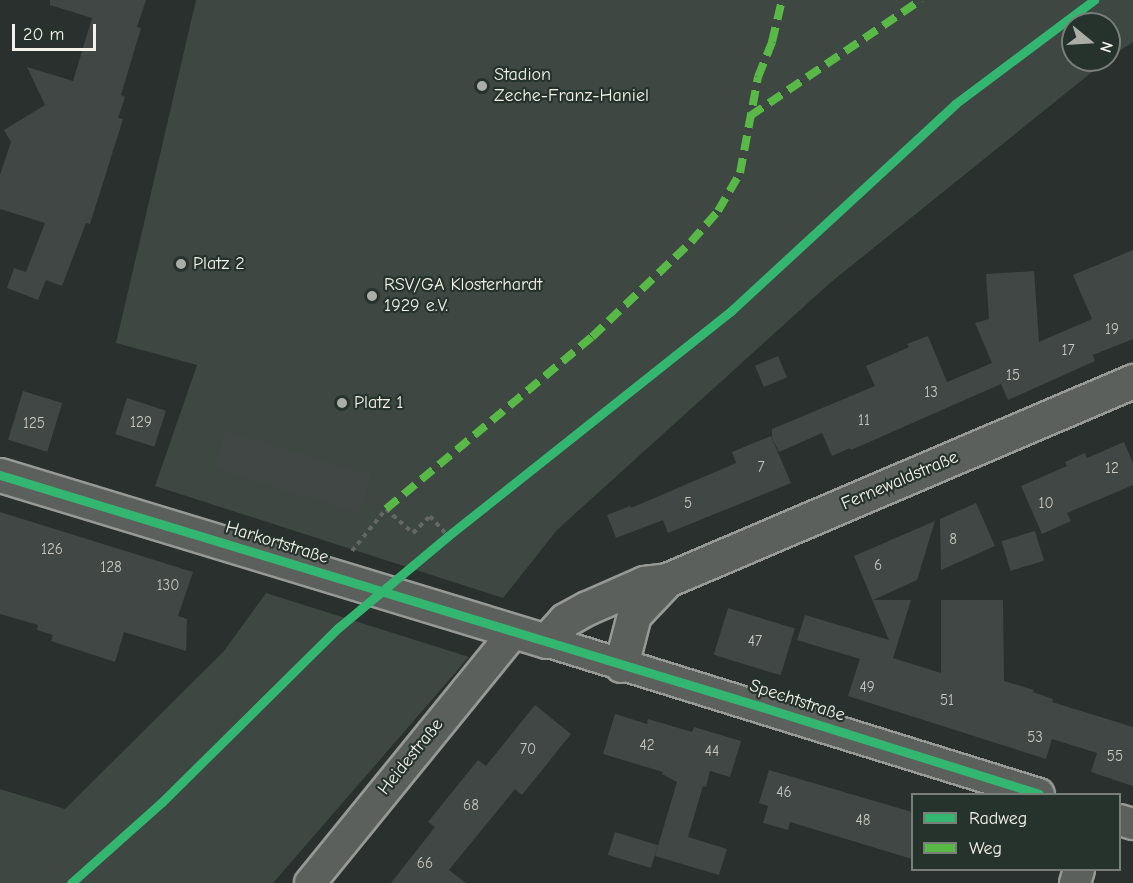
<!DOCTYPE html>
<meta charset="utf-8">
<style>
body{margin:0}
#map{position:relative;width:1133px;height:883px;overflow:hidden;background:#29302d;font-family:"Comic Neue",sans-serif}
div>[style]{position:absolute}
.green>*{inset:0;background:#3e4742}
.building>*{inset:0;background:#414744;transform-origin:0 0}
.path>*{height:4px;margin-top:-2px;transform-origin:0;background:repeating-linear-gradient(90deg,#646764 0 4.5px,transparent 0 9px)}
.roads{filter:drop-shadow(2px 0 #969996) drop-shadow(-2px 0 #969996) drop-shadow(0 2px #969996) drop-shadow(0 -2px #969996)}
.street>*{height:30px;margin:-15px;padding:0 15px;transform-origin:15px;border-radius:15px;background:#5c605c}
.secondary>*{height:33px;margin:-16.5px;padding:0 16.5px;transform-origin:16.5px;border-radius:16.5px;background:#5c605c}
.quiet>*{height:8px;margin-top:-4px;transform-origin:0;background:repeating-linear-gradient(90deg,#58b947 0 15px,transparent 0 23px)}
.cycleway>*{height:9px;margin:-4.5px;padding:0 4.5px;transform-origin:4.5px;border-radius:4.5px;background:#33b770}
.dots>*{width:16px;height:16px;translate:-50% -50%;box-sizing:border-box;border:3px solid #26332d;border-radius:50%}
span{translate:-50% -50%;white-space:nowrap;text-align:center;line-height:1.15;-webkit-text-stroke:4.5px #26332d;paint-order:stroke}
.number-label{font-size:15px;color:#c7c6bf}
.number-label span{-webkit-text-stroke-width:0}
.poi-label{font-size:18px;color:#f4f1e8}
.left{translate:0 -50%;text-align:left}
.street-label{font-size:18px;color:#f4f1e8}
.legend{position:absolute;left:911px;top:793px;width:210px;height:78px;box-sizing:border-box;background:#26332d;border:2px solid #787f78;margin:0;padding:8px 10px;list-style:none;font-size:18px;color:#f4f1e8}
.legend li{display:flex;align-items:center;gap:12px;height:30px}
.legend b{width:30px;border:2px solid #787f78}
.north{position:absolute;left:1061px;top:12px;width:60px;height:60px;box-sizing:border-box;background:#26332d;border:2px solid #787f78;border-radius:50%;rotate:108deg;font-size:16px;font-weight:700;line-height:24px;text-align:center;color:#f4f1e8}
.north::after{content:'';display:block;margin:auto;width:21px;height:27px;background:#adada7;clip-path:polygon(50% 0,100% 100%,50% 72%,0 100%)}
.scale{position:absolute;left:12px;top:24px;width:84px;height:27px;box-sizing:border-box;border:3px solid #f4f1e8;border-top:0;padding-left:8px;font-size:18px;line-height:21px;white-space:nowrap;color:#f4f1e8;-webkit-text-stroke:4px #26332d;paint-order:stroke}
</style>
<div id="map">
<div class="green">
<i style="clip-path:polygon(196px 0,1133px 0,1133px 42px,1109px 58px,1109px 24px,1073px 24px,1073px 60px,1107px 60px,830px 283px,557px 530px,503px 598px,155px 486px,197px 365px,116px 343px)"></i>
<i style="clip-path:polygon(266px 593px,469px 657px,273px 883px,0 883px,0 789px,65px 809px,224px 651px)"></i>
</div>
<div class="building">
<i style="clip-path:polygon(50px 0,146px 0,137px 27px,141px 28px,121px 95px,125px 97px,118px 118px,123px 119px,90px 224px,86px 223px,62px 286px,46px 280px,38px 300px,7px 288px,14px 268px,26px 272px,45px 223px,0 209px,0 175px,11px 142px,4px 130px,45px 105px,27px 67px,73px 81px,92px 18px,50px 5px)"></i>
<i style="clip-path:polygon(1133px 250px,1133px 339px,1093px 355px,1095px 361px,1008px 400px,1001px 384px,851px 450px,850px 448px,832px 456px,822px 433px,779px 452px,772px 438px,772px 429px,875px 386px,866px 366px,909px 347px,907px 344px,928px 336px,947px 382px,992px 363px,975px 323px,989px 319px,986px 274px,1034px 271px,1039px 342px,1092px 319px,1073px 275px)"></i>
<i style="left:778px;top:356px;width:23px;height:25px;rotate:67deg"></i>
<i style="left:23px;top:391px;width:41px;height:51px;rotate:17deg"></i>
<i style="left:127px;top:398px;width:41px;height:38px;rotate:18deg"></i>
<i style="left:225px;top:430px;width:154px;height:41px;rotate:17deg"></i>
<i style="clip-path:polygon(771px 436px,791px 483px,668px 533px,663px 520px,616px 538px,607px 515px,630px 506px,631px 508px,736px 463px,732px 452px)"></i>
<i style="clip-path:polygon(1124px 442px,1133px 463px,1133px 485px,1067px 513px,1071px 521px,1042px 534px,1021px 486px,1067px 466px,1065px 462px,1085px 453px,1087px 458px)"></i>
<i style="clip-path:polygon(976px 503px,995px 546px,941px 570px,940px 519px)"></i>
<i style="clip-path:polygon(0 512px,193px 572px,178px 616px,187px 619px,186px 651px,124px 632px,115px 662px,51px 641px,53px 635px,37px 630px,38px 625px,0 614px)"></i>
<i style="clip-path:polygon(935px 521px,917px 580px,873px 600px,911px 600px,893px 658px,941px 673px,941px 600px,1003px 600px,1004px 681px,1034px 690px,1033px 692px,1053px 699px,1052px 702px,1133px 727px,1133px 786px,1091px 772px,1097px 753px,1052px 739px,1046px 759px,848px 696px,860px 659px,797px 640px,805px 615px,889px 640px,854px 556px)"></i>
<i style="left:1035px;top:531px;width:31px;height:35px;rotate:73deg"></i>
<i style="left:728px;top:608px;width:70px;height:49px;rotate:17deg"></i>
<i style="clip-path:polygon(535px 705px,571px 734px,522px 795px,515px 789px,449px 870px,466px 883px,391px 883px,435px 827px,428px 822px,478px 760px,486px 766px)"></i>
<i style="clip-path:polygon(615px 714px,647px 724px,648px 719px,692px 732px,694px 727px,741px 741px,730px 777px,710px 771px,706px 787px,703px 786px,688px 837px,727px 849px,719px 875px,655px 856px,677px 782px,662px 774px,663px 772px,603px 754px)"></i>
<i style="clip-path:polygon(769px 770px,912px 812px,912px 859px,790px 822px,788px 830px,763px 823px,768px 806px,759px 803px)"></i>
<i style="left:615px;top:832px;width:45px;height:24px;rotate:17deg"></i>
</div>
<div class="path">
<i style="left:352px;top:551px;width:54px;rotate:-51deg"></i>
<i style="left:386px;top:509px;width:36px;rotate:42deg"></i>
<i style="left:413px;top:533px;width:24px;rotate:-45deg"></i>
<i style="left:430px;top:516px;width:27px;rotate:48deg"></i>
</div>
<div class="roads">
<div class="street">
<i style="left:546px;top:641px;width:516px;rotate:17.24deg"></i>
<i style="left:1120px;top:820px;width:14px;rotate:17deg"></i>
<i style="left:310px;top:883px;width:323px;rotate:-50.9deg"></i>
<i style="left:1075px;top:883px;width:14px;rotate:-73deg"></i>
</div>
<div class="secondary">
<i style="left:0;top:475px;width:571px;rotate:16.91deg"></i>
<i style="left:546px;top:641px;width:28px;rotate:-48deg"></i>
<i style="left:565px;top:620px;width:25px;rotate:-29deg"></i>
<i style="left:587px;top:608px;width:62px;rotate:-23.7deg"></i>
<i style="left:644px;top:583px;width:23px;rotate:-7deg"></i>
<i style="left:667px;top:580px;width:507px;rotate:-23.12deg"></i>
<i style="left:621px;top:665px;width:52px;rotate:-75.4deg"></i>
<i style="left:634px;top:615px;width:48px;rotate:-46.7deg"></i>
</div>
</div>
<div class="quiet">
<i style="left:750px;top:116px;width:207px;rotate:-34.2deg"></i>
<i style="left:386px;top:509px;width:268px;rotate:-39.9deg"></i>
<i style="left:592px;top:337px;width:137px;rotate:-43.8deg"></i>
<i style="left:691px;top:242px;width:41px;rotate:-48.9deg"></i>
<i style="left:718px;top:211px;width:44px;rotate:-59.9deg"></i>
<i style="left:740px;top:173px;width:98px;rotate:-79.4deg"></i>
<i style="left:758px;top:77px;width:38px;rotate:-68deg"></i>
<i style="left:772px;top:42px;width:43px;rotate:-76.6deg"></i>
</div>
<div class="cycleway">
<i style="left:0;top:475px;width:797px;rotate:16.93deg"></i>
<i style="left:762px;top:707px;width:290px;rotate:17.4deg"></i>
<i style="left:71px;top:883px;width:122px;rotate:-41.7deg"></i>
<i style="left:162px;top:802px;width:247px;rotate:-44.7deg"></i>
<i style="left:338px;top:628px;width:143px;rotate:-39.9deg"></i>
<i style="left:448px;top:536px;width:362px;rotate:-38.5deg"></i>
<i style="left:731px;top:311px;width:305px;rotate:-42.7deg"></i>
<i style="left:955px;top:104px;width:174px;rotate:-36.8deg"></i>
</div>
<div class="dots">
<i style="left:482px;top:86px;background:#adada7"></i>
<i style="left:181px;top:264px;background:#adada7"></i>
<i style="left:372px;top:296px;background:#adada7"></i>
<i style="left:342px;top:403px;background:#adada7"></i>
</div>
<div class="number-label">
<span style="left:1112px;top:330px">19</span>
<span style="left:1068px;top:351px">17</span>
<span style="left:1013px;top:376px">15</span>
<span style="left:931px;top:393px">13</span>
<span style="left:864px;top:421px">11</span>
<span style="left:141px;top:423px">129</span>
<span style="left:34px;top:424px">125</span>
<span style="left:761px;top:468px">7</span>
<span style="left:1112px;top:469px">12</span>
<span style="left:688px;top:504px">5</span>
<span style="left:1046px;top:504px">10</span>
<span style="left:953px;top:540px">8</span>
<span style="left:52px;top:550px">126</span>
<span style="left:878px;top:566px">6</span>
<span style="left:111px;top:568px">128</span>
<span style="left:168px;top:586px">130</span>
<span style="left:755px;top:642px">47</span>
<span style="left:867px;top:688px">49</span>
<span style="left:947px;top:701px">51</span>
<span style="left:1035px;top:738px">53</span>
<span style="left:647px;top:746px">42</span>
<span style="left:528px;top:750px">70</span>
<span style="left:712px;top:752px">44</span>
<span style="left:1115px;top:757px">55</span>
<span style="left:784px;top:793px">46</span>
<span style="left:471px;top:806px">68</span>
<span style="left:863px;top:821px">48</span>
<span style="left:425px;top:864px">66</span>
</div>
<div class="poi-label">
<span class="left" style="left:494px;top:86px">Stadion<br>Zeche-Franz-Haniel</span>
<span class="left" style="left:193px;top:264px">Platz 2</span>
<span class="left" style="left:384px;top:296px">RSV/GA Klosterhardt<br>1929 e.V.</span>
<span class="left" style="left:354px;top:403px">Platz 1</span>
</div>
<div class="street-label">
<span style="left:900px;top:481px;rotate:-23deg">Fernewaldstraße</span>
<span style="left:277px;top:543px;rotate:17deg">Harkortstraße</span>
<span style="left:797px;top:701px;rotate:18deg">Spechtstraße</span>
<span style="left:411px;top:757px;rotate:-51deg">Heidestraße</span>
</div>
<ul class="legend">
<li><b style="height:8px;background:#33b770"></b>Radweg</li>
<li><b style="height:8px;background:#58b947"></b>Weg</li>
</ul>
<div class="north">N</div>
<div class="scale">20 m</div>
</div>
